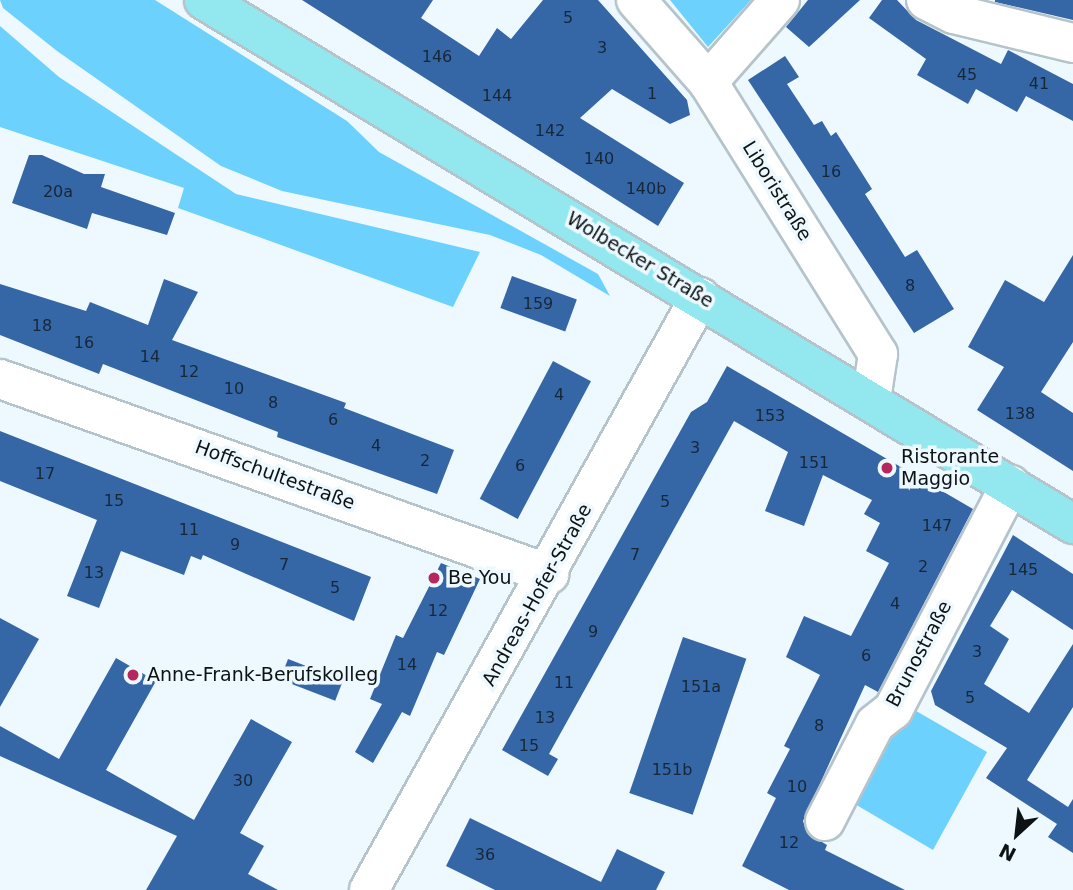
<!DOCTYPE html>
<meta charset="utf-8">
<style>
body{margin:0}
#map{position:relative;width:1073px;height:890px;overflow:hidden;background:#edf9fe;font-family:"DejaVu Sans",sans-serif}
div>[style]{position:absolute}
.green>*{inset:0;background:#6dd1fe}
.building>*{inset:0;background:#3566a6;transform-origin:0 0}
.roads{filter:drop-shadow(2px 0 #b5c3ca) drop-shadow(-2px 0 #b5c3ca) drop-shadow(0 2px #b5c3ca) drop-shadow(0 -2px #b5c3ca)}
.minor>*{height:38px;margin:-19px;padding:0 19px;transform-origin:19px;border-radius:19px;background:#fff}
.major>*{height:38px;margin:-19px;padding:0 19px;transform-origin:19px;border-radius:19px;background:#92e8ee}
.dots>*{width:19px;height:19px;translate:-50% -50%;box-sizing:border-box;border:4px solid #edf9fe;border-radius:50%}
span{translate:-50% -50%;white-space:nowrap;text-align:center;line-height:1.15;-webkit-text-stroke:7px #edf9fe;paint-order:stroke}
.number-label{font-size:16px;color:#172738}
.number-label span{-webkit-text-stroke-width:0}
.street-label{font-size:19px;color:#0d1214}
.poi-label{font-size:19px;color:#0d1214}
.left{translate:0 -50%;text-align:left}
.north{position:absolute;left:982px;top:799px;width:70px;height:70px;-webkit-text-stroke:5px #edf9fe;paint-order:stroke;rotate:207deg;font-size:19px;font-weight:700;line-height:28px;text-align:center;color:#0d1214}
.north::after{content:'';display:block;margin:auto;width:24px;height:32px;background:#0d1214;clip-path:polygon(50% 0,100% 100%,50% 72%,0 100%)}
</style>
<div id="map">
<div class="green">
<i style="clip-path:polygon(0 0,155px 0,347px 121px,379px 152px,598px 274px,610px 296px,541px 255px,490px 235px,282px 191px,221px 166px,57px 51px,3px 8px)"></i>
<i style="clip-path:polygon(670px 0,751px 0,708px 47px)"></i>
<i style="clip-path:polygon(0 26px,59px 77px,236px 194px,480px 252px,453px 307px,178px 208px,184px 188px,0 127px)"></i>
<i style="clip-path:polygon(911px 708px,987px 752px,933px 850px,848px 800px,871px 753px)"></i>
</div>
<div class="building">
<i style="clip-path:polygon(302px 0,433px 0,421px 18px,479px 56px,497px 28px,511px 39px,543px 0,598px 0,687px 100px,690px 115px,670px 124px,612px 89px,580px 118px,684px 183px,658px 226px)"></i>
<i style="clip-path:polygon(808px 0,860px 0,809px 47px,786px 27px)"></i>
<i style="clip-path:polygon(882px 0,897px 0,916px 20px,1001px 64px,1008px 50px,1073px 84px,1073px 121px,1026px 96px,1017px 112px,976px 89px,968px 104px,917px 75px,926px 59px,869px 18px)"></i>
<i style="clip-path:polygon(995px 0,1073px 0,1073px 20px,995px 2px)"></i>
<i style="clip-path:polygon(785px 56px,799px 77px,787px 84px,814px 125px,822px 121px,831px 136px,836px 132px,872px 189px,865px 194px,905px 257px,917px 250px,954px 309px,914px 333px,748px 80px)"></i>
<i style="clip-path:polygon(29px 155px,42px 155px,84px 174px,105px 174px,101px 187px,175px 213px,167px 235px,92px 213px,87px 229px,12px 203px)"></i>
<i style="clip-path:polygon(1073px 255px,1073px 342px,1041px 392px,1073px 413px,1073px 471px,977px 410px,1004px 367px,968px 347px,1005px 280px,1044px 302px)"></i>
<i style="left:512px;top:276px;width:69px;height:34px;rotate:20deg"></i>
<i style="clip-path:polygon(164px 279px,198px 292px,172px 340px,346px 403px,344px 408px,454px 450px,437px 494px,277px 437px,278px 432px,103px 364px,99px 374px,0 335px,0 284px,86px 311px,90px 302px,148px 325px)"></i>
<i style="left:553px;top:361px;width:43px;height:156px;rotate:28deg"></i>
<i style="clip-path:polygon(727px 366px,973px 509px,878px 692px,865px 685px,803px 821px,807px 833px,827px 845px,825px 850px,905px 890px,789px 890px,742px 866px,776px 798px,767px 793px,790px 749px,784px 746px,820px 675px,786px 657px,804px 616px,851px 636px,889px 563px,866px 551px,880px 523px,864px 514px,872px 500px,823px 475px,804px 526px,765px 511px,788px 452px,734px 421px,549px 754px,558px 759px,548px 776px,502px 750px,691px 412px,707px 402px)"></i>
<i style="clip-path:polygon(0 431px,371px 577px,354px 621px,203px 555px,201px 560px,191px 556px,184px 575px,121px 551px,99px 608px,67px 596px,97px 520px,0 481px)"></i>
<i style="clip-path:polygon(1013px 535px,1073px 574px,1073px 630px,1012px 590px,990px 626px,1009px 639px,984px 684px,1029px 713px,1073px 644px,1073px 707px,1027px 780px,1068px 807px,1073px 799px,1073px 853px,1048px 837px,1057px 824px,986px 778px,1007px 748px,935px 705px,931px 691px)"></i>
<i style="clip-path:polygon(441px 563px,480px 579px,444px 655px,437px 652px,410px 716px,402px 712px,373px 763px,355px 752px,382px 704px,370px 699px,396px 635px,403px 638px)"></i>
<i style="clip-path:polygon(0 618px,39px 639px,0 707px)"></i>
<i style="left:683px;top:637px;width:67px;height:165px;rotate:19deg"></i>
<i style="clip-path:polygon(116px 658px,156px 681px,106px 770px,194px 820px,251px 719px,292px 742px,240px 833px,264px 846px,248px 874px,278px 890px,146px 890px,177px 836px,0 756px,0 726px,59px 759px)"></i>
<i style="left:288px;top:659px;width:59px;height:22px;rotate:21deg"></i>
<i style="clip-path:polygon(470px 818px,601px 882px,617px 849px,665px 872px,656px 890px,495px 890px,446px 866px)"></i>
</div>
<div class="roads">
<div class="minor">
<i style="left:636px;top:0;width:109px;rotate:48.7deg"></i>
<i style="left:708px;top:82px;width:321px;rotate:58deg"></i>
<i style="left:878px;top:354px;width:47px;rotate:98.7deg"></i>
<i style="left:926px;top:0;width:31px;rotate:27deg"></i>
<i style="left:954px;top:14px;width:122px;rotate:13.7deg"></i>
<i style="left:708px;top:82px;width:109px;rotate:-48.7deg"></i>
<i style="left:0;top:379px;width:583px;rotate:19.55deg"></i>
<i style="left:825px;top:821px;width:109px;rotate:-62.7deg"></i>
<i style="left:875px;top:724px;width:23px;rotate:-38deg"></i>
<i style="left:893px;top:710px;width:254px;rotate:-62.5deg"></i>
<i style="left:369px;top:890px;width:679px;rotate:-60.83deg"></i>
</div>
<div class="major">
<i style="left:204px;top:0;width:1015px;rotate:31.09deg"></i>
</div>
</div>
<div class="dots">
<i style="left:887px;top:468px;background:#b5285e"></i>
<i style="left:434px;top:578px;background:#b5285e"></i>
<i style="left:133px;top:675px;background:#b5285e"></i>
</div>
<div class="number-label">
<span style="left:568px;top:18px">5</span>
<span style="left:602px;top:48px">3</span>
<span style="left:437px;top:57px">146</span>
<span style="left:967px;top:75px">45</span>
<span style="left:1039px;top:84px">41</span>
<span style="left:652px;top:94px">1</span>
<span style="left:497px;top:96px">144</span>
<span style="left:550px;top:131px">142</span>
<span style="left:599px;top:159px">140</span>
<span style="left:831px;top:172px">16</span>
<span style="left:646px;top:189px">140b</span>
<span style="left:58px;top:192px">20a</span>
<span style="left:910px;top:286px">8</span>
<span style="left:538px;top:304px">159</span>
<span style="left:42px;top:326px">18</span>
<span style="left:84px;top:343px">16</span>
<span style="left:150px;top:357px">14</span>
<span style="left:189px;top:372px">12</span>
<span style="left:234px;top:389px">10</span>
<span style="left:559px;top:395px">4</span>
<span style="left:273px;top:403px">8</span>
<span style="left:1020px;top:414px">138</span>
<span style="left:770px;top:416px">153</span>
<span style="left:333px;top:420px">6</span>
<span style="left:376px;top:446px">4</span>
<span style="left:695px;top:448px">3</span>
<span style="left:425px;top:461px">2</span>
<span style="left:814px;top:463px">151</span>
<span style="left:520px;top:466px">6</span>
<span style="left:45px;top:474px">17</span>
<span style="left:114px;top:501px">15</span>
<span style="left:665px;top:502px">5</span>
<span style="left:937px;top:526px">147</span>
<span style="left:189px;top:530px">11</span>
<span style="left:235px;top:545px">9</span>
<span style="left:635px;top:555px">7</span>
<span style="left:284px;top:565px">7</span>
<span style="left:923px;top:567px">2</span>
<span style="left:1023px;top:570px">145</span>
<span style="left:94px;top:573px">13</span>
<span style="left:335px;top:588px">5</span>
<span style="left:895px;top:604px">4</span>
<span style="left:438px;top:611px">12</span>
<span style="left:593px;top:632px">9</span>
<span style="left:977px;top:652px">3</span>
<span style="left:866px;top:656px">6</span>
<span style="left:407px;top:665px">14</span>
<span style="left:564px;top:683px">11</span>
<span style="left:701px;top:687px">151a</span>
<span style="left:970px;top:698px">5</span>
<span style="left:545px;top:718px">13</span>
<span style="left:819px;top:726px">8</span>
<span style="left:529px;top:746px">15</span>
<span style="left:672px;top:770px">151b</span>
<span style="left:243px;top:781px">30</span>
<span style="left:797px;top:787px">10</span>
<span style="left:789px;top:843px">12</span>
<span style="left:485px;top:855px">36</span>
</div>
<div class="street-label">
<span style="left:777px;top:191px;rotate:58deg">Liboristraße</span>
<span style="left:640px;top:260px;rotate:31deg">Wolbecker Straße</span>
<span style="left:275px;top:475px;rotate:20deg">Hoffschultestraße</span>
<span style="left:537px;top:595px;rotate:-61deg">Andreas-Hofer-Straße</span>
<span style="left:919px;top:654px;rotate:-62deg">Brunostraße</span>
</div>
<div class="poi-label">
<span class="left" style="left:901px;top:468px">Ristorante<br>Maggio</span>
<span class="left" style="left:448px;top:578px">Be You</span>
<span class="left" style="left:147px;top:675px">Anne-Frank-Berufskolleg</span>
</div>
<div class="north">N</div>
</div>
